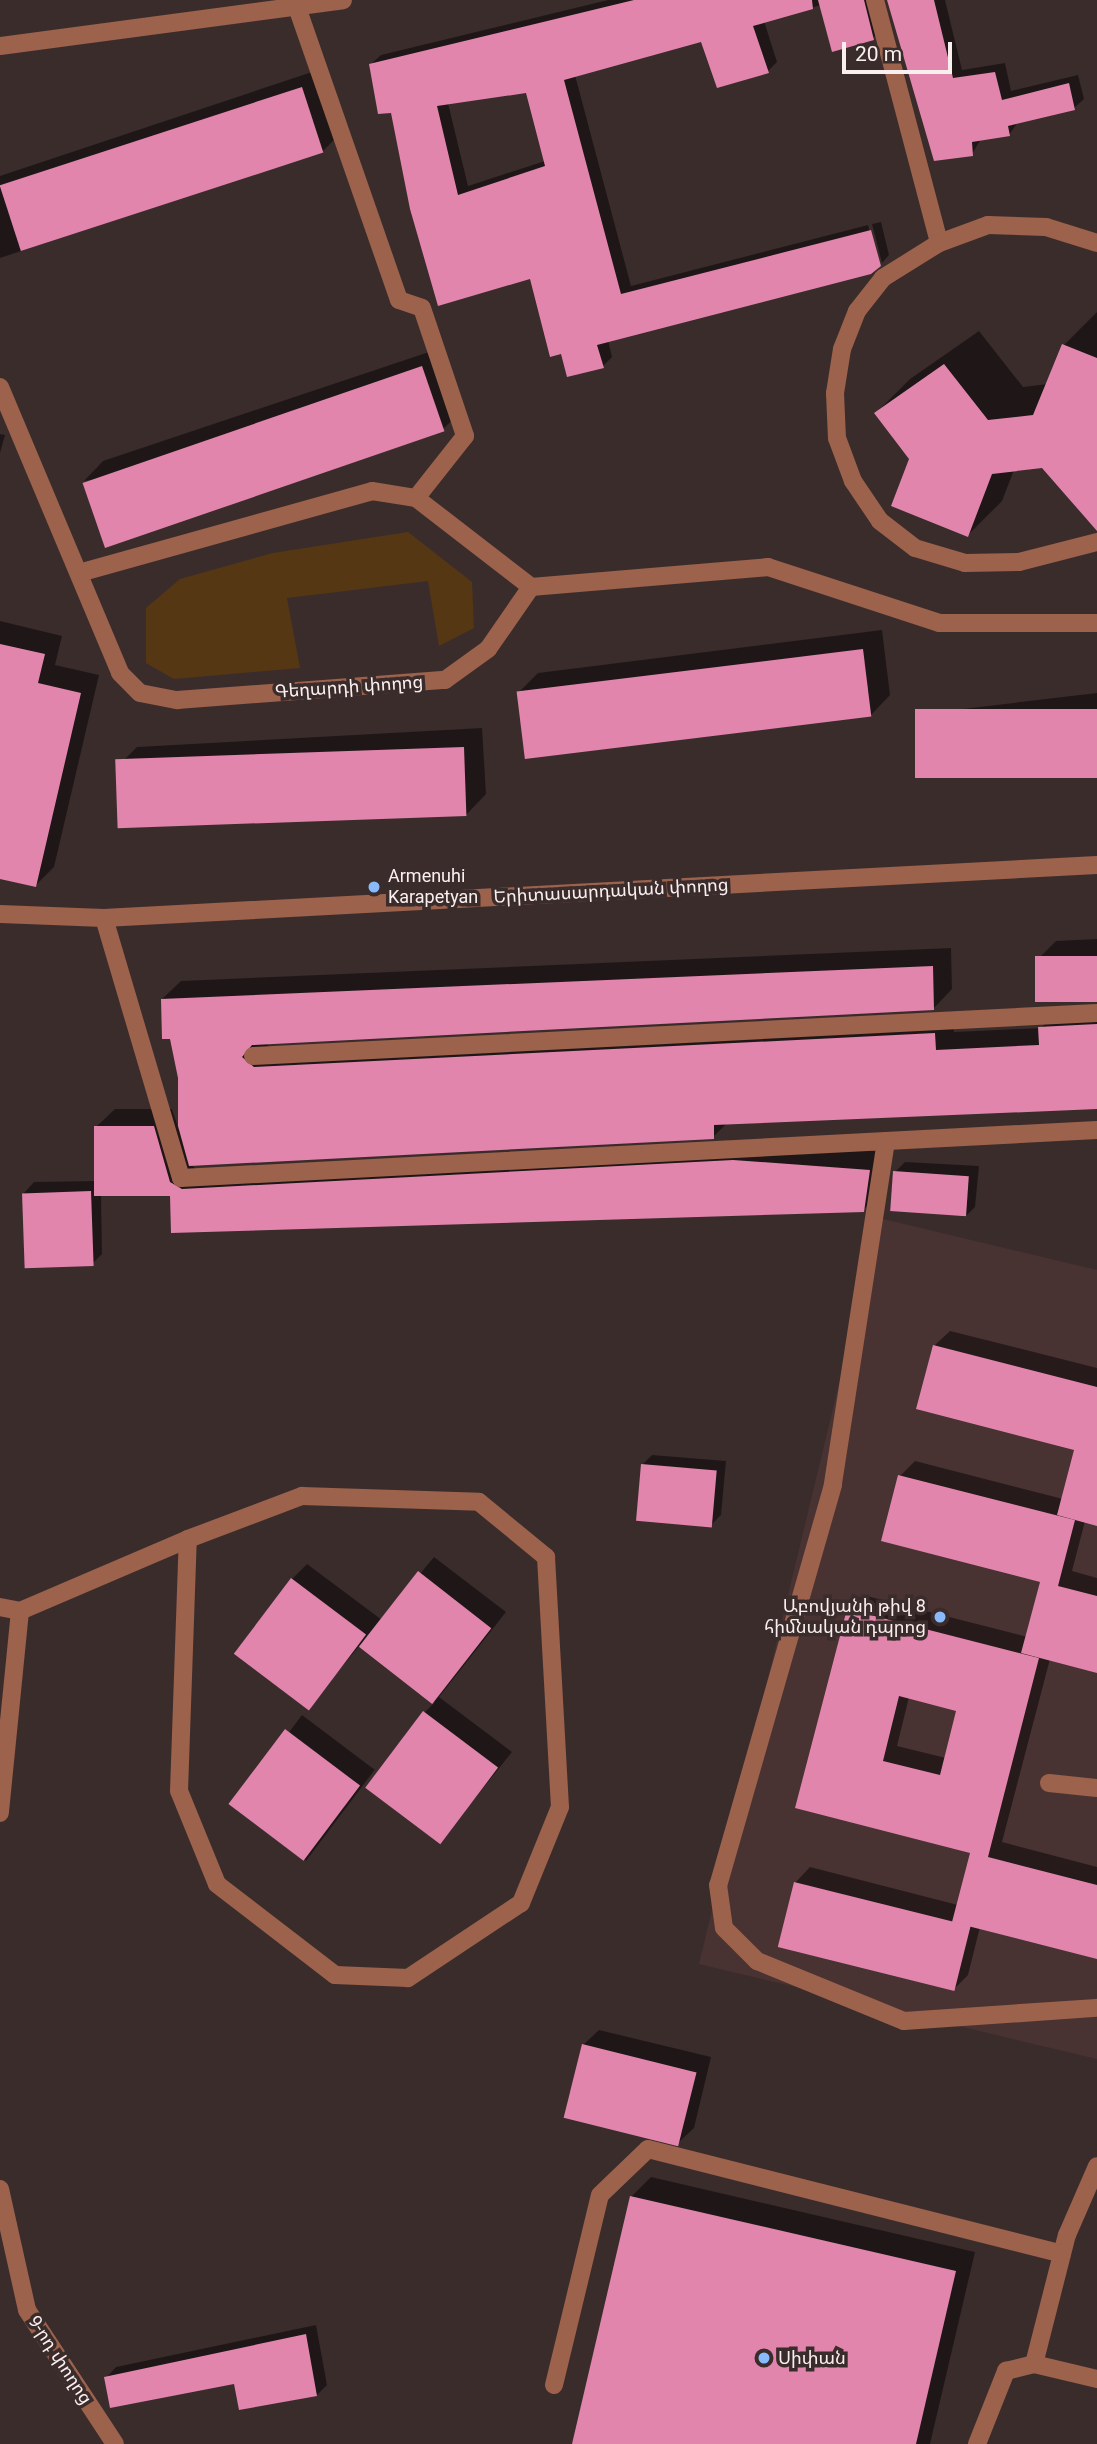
<!DOCTYPE html>
<meta charset="utf-8">
<style>
body{margin:0}
#map{position:relative;width:1097px;height:2444px;overflow:hidden;background:#3b2c2c;font-family:Roboto,"Noto Sans Armenian",sans-serif}
div>[style]{position:absolute}
.built>*{inset:0;background:#493232}
.green>*{inset:0;background:#563713}
.shadow>*{inset:0;background:#0007;transform-origin:0 0}
.building>*{inset:0;background:#e185ad;transform-origin:0 0}
.minor>*{height:18px;margin:-9px;padding:0 9px;transform-origin:9px;border-radius:9px;background:#9c624c}
.dots>*{width:19px;height:19px;translate:-50% -50%;box-sizing:border-box;border:4px solid #3b2c2c;border-radius:50%}
span{translate:-50% -50%;white-space:nowrap;text-align:center;line-height:1.15;-webkit-text-stroke:7px #3b2c2c;paint-order:stroke}
.street-label{font-size:18px;color:#faefef}
.poi-label{font-size:18px;color:#faefef}
.left{translate:0 -50%;text-align:left}
.right{translate:-100% -50%;text-align:right}
.scale{position:absolute;left:842px;top:42px;width:110px;height:32px;box-sizing:border-box;border:4px solid #faefef;border-top:0;padding-left:9px;font-size:21px;line-height:24px;white-space:nowrap;color:#faefef;-webkit-text-stroke:5px #3b2c2c;paint-order:stroke}
</style>
<div id="map">
<div class="built">
<i style="clip-path:polygon(879px 1218px,1097px 1270px,1097px 2059px,699px 1964px)"></i>
</div>
<div class="green">
<i style="clip-path:polygon(408px 532px,472px 582px,474px 628px,439px 646px,428px 581px,287px 598px,300px 668px,174px 679px,146px 663px,146px 608px,180px 579px,273px 553px)"></i>
</div>
<div class="shadow">
<i style="clip-path:polygon(evenodd,608px 0,876px 0,883px 29px,873px 38px,821px 5px,764px 21px,777px 62px,768px 71px,702px 40px,575px 75px,631px 286px,868px 225px,879px 265px,608px 340px,612px 357px,603px 366px,562px 352px,532px 277px,440px 304px,392px 111px,371px 64px,381px 55px,608px 0,527px 91px,545px 161px,468px 186px,448px 103px,527px 91px)"></i>
<i style="clip-path:polygon(889px 0,945px 0,962px 70px,1005px 63px,1011px 91px,1078px 75px,1084px 99px,1074px 108px,1018px 122px,1009px 135px,981px 139px,972px 154px)"></i>
<i style="clip-path:polygon(321px 69px,342px 132px,323px 151px,0 258px,0 176px)"></i>
<i style="clip-path:polygon(881px 222px,889px 255px,882px 263px,872px 224px)"></i>
<i style="clip-path:polygon(1097px 312px,1097px 512px,1087px 520px,1043px 466px,1014px 470px,1002px 501px,968px 535px,876px 413px,910px 379px,979px 331px,1023px 387px,1048px 384px,1064px 345px)"></i>
<i style="clip-path:polygon(441px 348px,463px 410px,443px 429px,84px 481px,103px 461px)"></i>
<i style="clip-path:polygon(0 434px,5px 435px,0 453px)"></i>
<i style="clip-path:polygon(0 621px,62px 636px,55px 665px,99px 675px,54px 867px,36px 885px,0 877px)"></i>
<i style="clip-path:polygon(882px 630px,890px 695px,871px 715px,519px 692px,538px 673px)"></i>
<i style="clip-path:polygon(1097px 693px,1097px 776px,918px 732px,937px 712px)"></i>
<i style="clip-path:polygon(482px 728px,486px 794px,467px 814px,118px 766px,137px 747px)"></i>
<i style="clip-path:polygon(1097px 939px,1097px 1000px,1037px 960px,1056px 941px)"></i>
<i style="clip-path:polygon(951px 948px,952px 989px,934px 1008px,264px 1042px,273px 1049px,953px 1015px,954px 1032px,1041px 1028px,1059px 1009px,1097px 1007px,1097px 1107px,727px 1123px,713px 1137px,190px 1164px,200px 1172px,752px 1143px,887px 1152px,881px 1192px,863px 1210px,101px 1194px,102px 1254px,92px 1264px,24px 1193px,34px 1182px,96px 1181px,96px 1127px,115px 1109px,172px 1109px,179px 1130px,180px 1078px,162px 999px,181px 981px)"></i>
<i style="clip-path:polygon(905px 1162px,979px 1166px,975px 1207px,965px 1217px,895px 1172px)"></i>
<i style="clip-path:polygon(evenodd,950px 1331px,1097px 1368px,1097px 1524px,1085px 1521px,1072px 1571px,1097px 1578px,1097px 1671px,1050px 1659px,1002px 1842px,1097px 1867px,1097px 1958px,980px 1927px,968px 1975px,953px 1990px,795px 1883px,810px 1867px,958px 1905px,972px 1852px,797px 1807px,848px 1610px,863px 1595px,1028px 1637px,1042px 1581px,900px 1476px,915px 1461px,1063px 1499px,1077px 1448px,934px 1346px,950px 1331px,909px 1697px,958px 1710px,946px 1758px,897px 1746px,909px 1697px)"></i>
<i style="clip-path:polygon(652px 1455px,726px 1461px,721px 1515px,711px 1525px,642px 1465px)"></i>
<i style="clip-path:polygon(434px 1557px,506px 1612px,439px 1697px,512px 1752px,440px 1842px,424px 1713px,435px 1702px,360px 1645px,308px 1708px,292px 1579px,307px 1564px,382px 1620px)"></i>
<i style="left:302px;top:1715px;width:91px;height:114px;rotate:37deg"></i>
<i style="clip-path:polygon(599px 2030px,711px 2057px,694px 2128px,678px 2143px,583px 2045px)"></i>
<i style="clip-path:polygon(651px 2177px,975px 2252px,930px 2444px,574px 2444px,631px 2197px)"></i>
<i style="clip-path:polygon(316px 2325px,327px 2385px,317px 2395px,235px 2382px,106px 2378px,116px 2367px)"></i>
</div>
<div class="building">
<i style="clip-path:polygon(evenodd,634px 0,812px 0,813px 9px,753px 26px,769px 73px,717px 88px,701px 42px,564px 80px,621px 294px,871px 230px,881px 266px,871px 274px,597px 345px,604px 368px,567px 377px,561px 354px,550px 357px,530px 279px,438px 306px,410px 209px,391px 113px,378px 114px,369px 64px,634px 0,526px 93px,545px 166px,458px 195px,437px 106px,526px 93px)"></i>
<i style="clip-path:polygon(818px 0,864px 0,874px 40px,832px 52px)"></i>
<i style="clip-path:polygon(887px 0,934px 0,953px 78px,995px 72px,1002px 100px,1069px 83px,1075px 110px,1008px 126px,1010px 136px,972px 142px,973px 156px,934px 161px)"></i>
<i style="left:302px;top:87px;width:69px;height:318px;rotate:72deg"></i>
<i style="clip-path:polygon(1062px 344px,1097px 358px,1097px 531px,1042px 468px,992px 474px,968px 537px,891px 506px,909px 459px,874px 413px,944px 364px,988px 420px,1033px 415px)"></i>
<i style="left:422px;top:366px;width:69px;height:359px;rotate:71deg"></i>
<i style="clip-path:polygon(0 644px,45px 654px,38px 683px,81px 693px,36px 887px,0 879px)"></i>
<i style="left:863px;top:649px;width:68px;height:349px;rotate:83deg"></i>
<i style="left:1097px;top:709px;width:69px;height:182px;rotate:90deg"></i>
<i style="left:464px;top:747px;width:69px;height:349px;rotate:88deg"></i>
<i style="left:1097px;top:956px;width:46px;height:62px;rotate:90deg"></i>
<i style="clip-path:polygon(933px 966px,934px 1010px,252px 1045px,242px 1057px,254px 1067px,935px 1033px,936px 1050px,1039px 1045px,1038px 1027px,1097px 1024px,1097px 1109px,714px 1125px,714px 1139px,189px 1166px,178px 1126px,178px 1078px,170px 1039px,162px 1039px,161px 999px)"></i>
<i style="clip-path:polygon(94px 1126px,154px 1126px,170px 1182px,182px 1189px,733px 1160px,870px 1170px,864px 1212px,171px 1233px,170px 1196px,94px 1196px)"></i>
<i style="left:893px;top:1171px;width:76px;height:40px;rotate:4deg"></i>
<i style="left:91px;top:1191px;width:75px;height:69px;rotate:88deg"></i>
<i style="clip-path:polygon(933px 1345px,1097px 1387px,1097px 1526px,1057px 1515px,1074px 1450px,916px 1409px)"></i>
<i style="left:641px;top:1464px;width:76px;height:57px;rotate:5deg"></i>
<i style="clip-path:polygon(898px 1475px,1075px 1520px,1058px 1586px,1097px 1596px,1097px 1673px,1021px 1653px,1040px 1582px,881px 1541px)"></i>
<i style="left:418px;top:1571px;width:93px;height:96px;rotate:38deg"></i>
<i style="left:291px;top:1578px;width:94px;height:95px;rotate:37deg"></i>
<i style="clip-path:polygon(evenodd,847px 1609px,1039px 1658px,988px 1857px,1097px 1885px,1097px 1959px,952px 1922px,970px 1853px,795px 1808px,847px 1609px,899px 1696px,956px 1711px,940px 1775px,883px 1761px,899px 1696px)"></i>
<i style="left:423px;top:1711px;width:94px;height:96px;rotate:37deg"></i>
<i style="left:285px;top:1729px;width:94px;height:94px;rotate:37deg"></i>
<i style="left:794px;top:1882px;width:182px;height:67px;rotate:14deg"></i>
<i style="left:582px;top:2044px;width:118px;height:76px;rotate:14deg"></i>
<i style="clip-path:polygon(630px 2196px,956px 2271px,916px 2444px,572px 2444px)"></i>
<i style="clip-path:polygon(306px 2334px,317px 2396px,239px 2410px,234px 2384px,110px 2408px,104px 2377px)"></i>
</div>
<div class="minor">
<i style="left:875px;top:0;width:251px;rotate:75.2deg"></i>
<i style="left:298px;top:10px;width:307px;rotate:70.8deg"></i>
<i style="left:399px;top:300px;width:24px;rotate:19deg"></i>
<i style="left:422px;top:308px;width:135px;rotate:71.4deg"></i>
<i style="left:465px;top:436px;width:79px;rotate:128.3deg"></i>
<i style="left:0;top:46px;width:346px;rotate:-7.6deg"></i>
<i style="left:1097px;top:243px;width:53px;rotate:-162.6deg"></i>
<i style="left:1046px;top:227px;width:58px;rotate:-178deg"></i>
<i style="left:988px;top:225px;width:52px;rotate:159.8deg"></i>
<i style="left:939px;top:243px;width:66px;rotate:148deg"></i>
<i style="left:883px;top:278px;width:42px;rotate:128.2deg"></i>
<i style="left:857px;top:311px;width:41px;rotate:111.5deg"></i>
<i style="left:842px;top:349px;width:45px;rotate:99deg"></i>
<i style="left:835px;top:393px;width:45px;rotate:87.5deg"></i>
<i style="left:837px;top:438px;width:46px;rotate:69.6deg"></i>
<i style="left:853px;top:481px;width:48px;rotate:56deg"></i>
<i style="left:880px;top:521px;width:44px;rotate:37.6deg"></i>
<i style="left:915px;top:548px;width:52px;rotate:16.7deg"></i>
<i style="left:965px;top:563px;width:54px;rotate:-1.1deg"></i>
<i style="left:1019px;top:562px;width:81px;rotate:-14.4deg"></i>
<i style="left:0;top:387px;width:310px;rotate:67.2deg"></i>
<i style="left:120px;top:673px;width:28px;rotate:45deg"></i>
<i style="left:140px;top:693px;width:38px;rotate:11deg"></i>
<i style="left:177px;top:700px;width:269px;rotate:-4.3deg"></i>
<i style="left:445px;top:680px;width:53px;rotate:-35.8deg"></i>
<i style="left:488px;top:649px;width:75px;rotate:-55.3deg"></i>
<i style="left:531px;top:587px;width:238px;rotate:-4.8deg"></i>
<i style="left:768px;top:567px;width:180px;rotate:18.1deg"></i>
<i style="left:939px;top:623px;width:158px"></i>
<i style="left:79px;top:573px;width:304px;rotate:-15.6deg"></i>
<i style="left:372px;top:491px;width:45px;rotate:9deg"></i>
<i style="left:416px;top:498px;width:145px;rotate:37.7deg"></i>
<i style="left:0;top:914px;width:104px;rotate:2.2deg"></i>
<i style="left:104px;top:918px;width:994px;rotate:-3.06deg"></i>
<i style="left:104px;top:918px;width:271px;rotate:73.5deg"></i>
<i style="left:181px;top:1178px;width:917px;rotate:-3deg"></i>
<i style="left:253px;top:1056px;width:845px;rotate:-2.92deg"></i>
<i style="left:886px;top:1141px;width:348px;rotate:98.8deg"></i>
<i style="left:833px;top:1485px;width:416px;rotate:106deg"></i>
<i style="left:718px;top:1885px;width:43px;rotate:82.1deg"></i>
<i style="left:724px;top:1928px;width:47px;rotate:45deg"></i>
<i style="left:757px;top:1961px;width:159px;rotate:22.2deg"></i>
<i style="left:904px;top:2021px;width:193px;rotate:-3.9deg"></i>
<i style="left:0;top:1607px;width:20px;rotate:11deg"></i>
<i style="left:20px;top:1611px;width:203px;rotate:95.7deg"></i>
<i style="left:20px;top:1611px;width:183px;rotate:-23.2deg"></i>
<i style="left:188px;top:1539px;width:122px;rotate:-20.7deg"></i>
<i style="left:302px;top:1496px;width:177px;rotate:1.9deg"></i>
<i style="left:479px;top:1502px;width:87px;rotate:39.4deg"></i>
<i style="left:546px;top:1557px;width:250px;rotate:86.8deg"></i>
<i style="left:560px;top:1807px;width:104px;rotate:112.1deg"></i>
<i style="left:521px;top:1903px;width:136px;rotate:146.4deg"></i>
<i style="left:408px;top:1978px;width:73px;rotate:-177.6deg"></i>
<i style="left:335px;top:1975px;width:149px;rotate:-142.4deg"></i>
<i style="left:217px;top:1884px;width:100px;rotate:-112.2deg"></i>
<i style="left:179px;top:1791px;width:252px;rotate:-88deg"></i>
<i style="left:1049px;top:1783px;width:48px;rotate:5.9deg"></i>
<i style="left:0;top:2189px;width:124px;rotate:77.4deg"></i>
<i style="left:27px;top:2310px;width:160px;rotate:56.7deg"></i>
<i style="left:1034px;top:2364px;width:133px;rotate:-75.7deg"></i>
<i style="left:1067px;top:2235px;width:75px;rotate:-66.5deg"></i>
<i style="left:554px;top:2385px;width:195px;rotate:-76.4deg"></i>
<i style="left:600px;top:2195px;width:66px;rotate:-43.8deg"></i>
<i style="left:648px;top:2149px;width:427px;rotate:14.2deg"></i>
<i style="left:977px;top:2444px;width:79px;rotate:-68.3deg"></i>
<i style="left:1006px;top:2371px;width:29px;rotate:-14deg"></i>
<i style="left:1034px;top:2364px;width:65px;rotate:13.4deg"></i>
</div>
<div class="dots">
<i style="left:374px;top:887px;background:#89bafc"></i>
<i style="left:940px;top:1617px;background:#89bafc"></i>
<i style="left:764px;top:2358px;background:#89bafc"></i>
</div>
<div class="street-label">
<span style="left:349px;top:687px;rotate:-4deg">Գեղարդի փողոց</span>
<span style="left:611px;top:891px;rotate:-3deg">Երիտասարդական փողոց</span>
<span style="left:60px;top:2360px;rotate:57deg">9-րդ փողոց</span>
</div>
<div class="poi-label">
<span class="left" style="left:388px;top:887px">Armenuhi<br>Karapetyan</span>
<span class="right" style="left:926px;top:1617px">Աբովյանի թիվ 8<br>հիմնական դպրոց</span>
<span class="left" style="left:778px;top:2358px">Սիփան</span>
</div>
<div class="scale">20 m</div>
</div>
